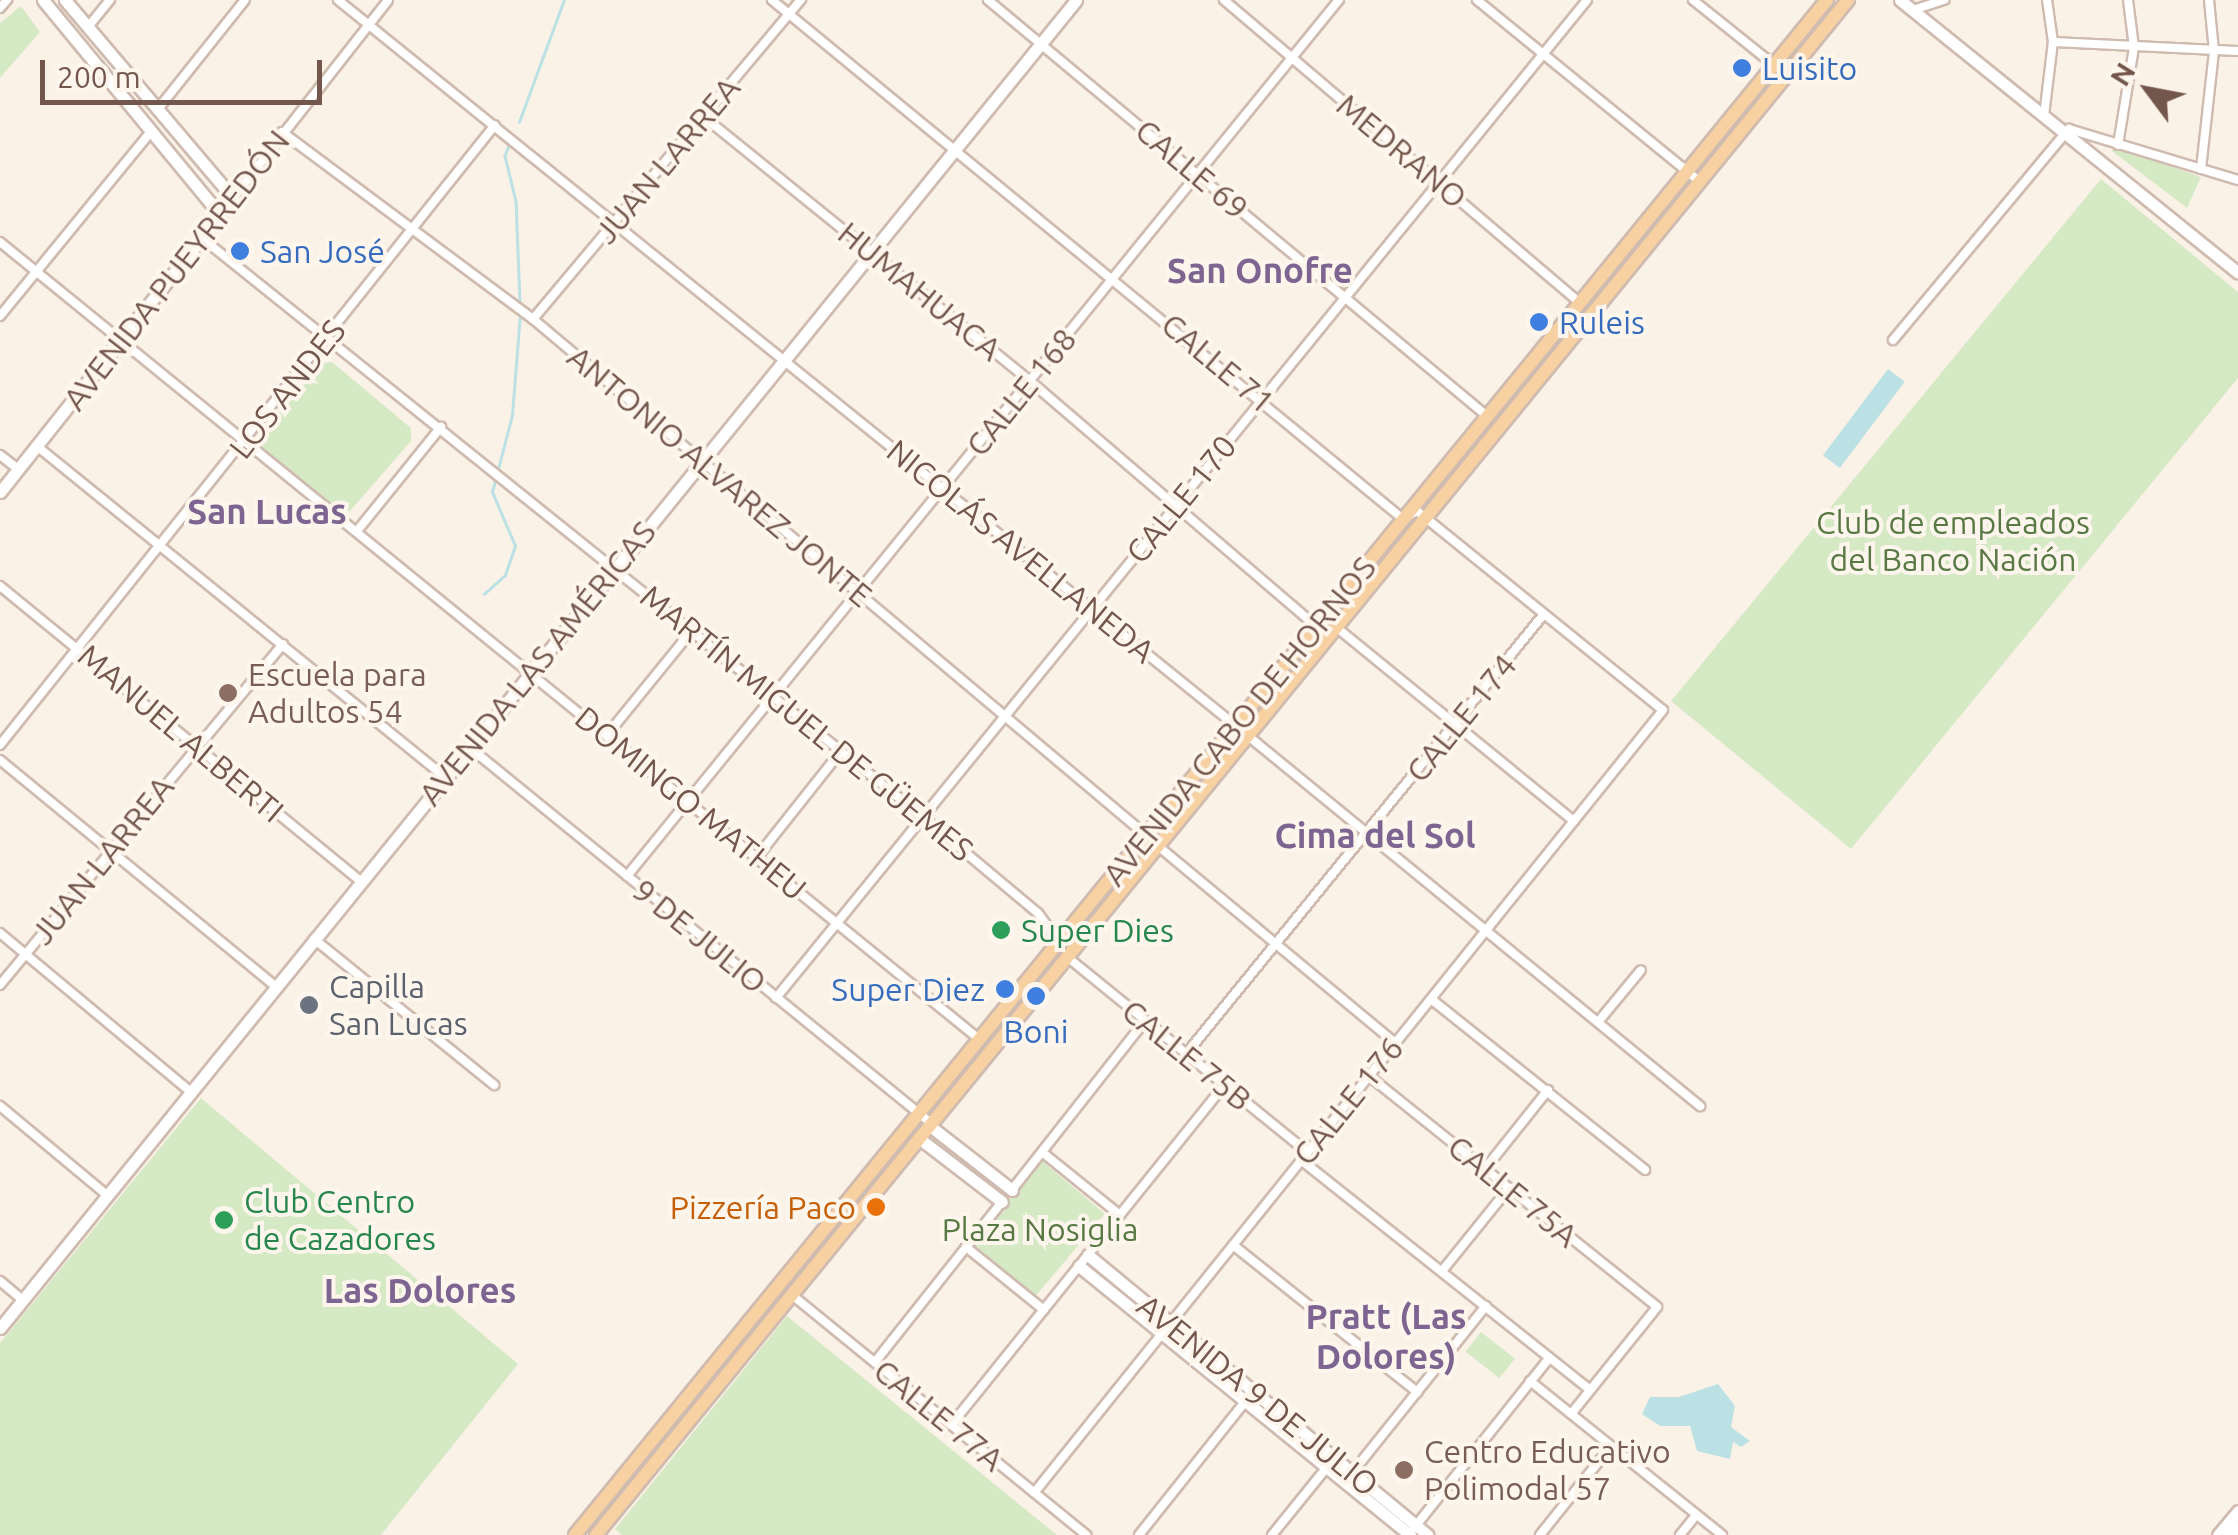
<!DOCTYPE html>
<meta charset="utf-8">
<style>
body{margin:0}
#map{position:relative;width:2238px;height:1535px;overflow:hidden;background:#fbf2e7;font-family:Ubuntu,sans-serif}
div>[style]{position:absolute}
.green>*{inset:0;background:#d6e9c5;transform-origin:0 0}
.water>*{inset:0;background:#bce1e4;transform-origin:0 0}
.stream>*{height:2.5px;margin:-1.25px;padding:0 1.25px;transform-origin:1.25px;border-radius:1.25px;background:#bce1e4}
.roads{filter:drop-shadow(2px 0 #cfbbb0) drop-shadow(-2px 0 #cfbbb0) drop-shadow(0 2px #cfbbb0) drop-shadow(0 -2px #cfbbb0)}
.minor>*{height:8px;margin:-4px;padding:0 4px;transform-origin:4px;border-radius:4px;background:#fff}
.secondary>*{height:11px;margin:-5.5px;padding:0 5.5px;transform-origin:5.5px;border-radius:5.5px;background:#fff}
.primary>*{height:12px;margin:-6px;padding:0 6px;transform-origin:6px;border-radius:6px;background:#f7d1a2}
.dots>*{width:28px;height:28px;translate:-50% -50%;box-sizing:border-box;border:5px solid #fef6ed;border-radius:50%}
span{translate:-50% -50%;white-space:nowrap;text-align:center;line-height:1.15;-webkit-text-stroke:8px #fef6ed;paint-order:stroke}
.shop-label{font-size:32px;color:#366cbe}
.left{translate:0 -50%;text-align:left}
.right{translate:-100% -50%;text-align:right}
.street-label{font-size:32px;color:#74574c}
.park-label{font-size:32px;color:#587944}
.education-label{font-size:32px;color:#785e54}
.leisure-label{font-size:32px;color:#27864d}
.worship-label{font-size:32px;color:#5b616d}
.food-label{font-size:32px;color:#c56008}
.neighbourhood-label{font-size:35px;color:#7e6490;font-weight:700}
.north{position:absolute;left:2098px;top:40px;width:100px;height:100px;-webkit-text-stroke:8px #fef6ed;paint-order:stroke;rotate:302deg;font-size:28px;font-weight:700;line-height:40px;text-align:center;color:#74574c}
.north::after{content:'';display:block;margin:auto;width:35px;height:45px;background:#74574c;clip-path:polygon(50% 0,100% 100%,50% 72%,0 100%)}
.scale{position:absolute;left:40px;top:60px;width:282px;height:45px;box-sizing:border-box;border:5px solid #74574c;border-top:0;padding-left:12px;font-size:30px;line-height:35px;white-space:nowrap;color:#74574c;-webkit-text-stroke:8px #fef6ed;paint-order:stroke}
</style>
<div id="map">
<div class="green">
<i style="clip-path:polygon(21px 6px,40px 32px,0 78px,0 23px)"></i>
<i style="clip-path:polygon(2114px 147px,2201px 177px,2187px 208px,2112px 151px)"></i>
<i style="clip-path:polygon(2101px 179px,2238px 292px,2238px 378px,1851px 849px,1671px 701px)"></i>
<i style="clip-path:polygon(332px 362px,411px 428px,411px 441px,350px 511px,339px 511px,262px 449px,259px 438px,323px 363px)"></i>
<i style="clip-path:polygon(201px 1098px,518px 1364px,381px 1535px,0 1535px,0 1343px)"></i>
<i style="left:1042px;top:1161px;width:82px;height:108px;rotate:40deg"></i>
<i style="clip-path:polygon(787px 1316px,1057px 1535px,622px 1535px,615px 1529px)"></i>
<i style="left:1481px;top:1332px;width:43px;height:25px;rotate:38deg"></i>
</div>
<div class="water">
<i style="left:1888px;top:369px;width:21px;height:108px;rotate:37deg"></i>
<i style="clip-path:polygon(1718px 1384px,1735px 1406px,1731px 1427px,1750px 1441px,1741px 1447px,1733px 1442px,1730px 1459px,1697px 1451px,1690px 1426px,1660px 1426px,1642px 1414px,1650px 1397px,1679px 1397px)"></i>
</div>
<div class="stream">
<i style="left:519px;top:122px;width:130px;rotate:-69.8deg"></i>
<i style="left:510px;top:143px;width:14px;rotate:111deg"></i>
<i style="left:505px;top:156px;width:46px;rotate:76.3deg"></i>
<i style="left:516px;top:201px;width:101px;rotate:87.7deg"></i>
<i style="left:484px;top:594px;width:28px;rotate:-42deg"></i>
<i style="left:505px;top:575px;width:31px;rotate:-71deg"></i>
<i style="left:515px;top:546px;width:59px;rotate:-113.1deg"></i>
<i style="left:492px;top:492px;width:80px;rotate:-75.4deg"></i>
<i style="left:512px;top:415px;width:101px;rotate:-85.5deg"></i>
</div>
<div class="roads">
<div class="minor">
<i style="left:338px;top:0;width:1155px;rotate:38.95deg"></i>
<i style="left:772px;top:0;width:817px;rotate:39.44deg"></i>
<i style="left:1403px;top:519px;width:16px;rotate:-30deg"></i>
<i style="left:1417px;top:511px;width:316px;rotate:39deg"></i>
<i style="left:1663px;top:710px;width:1004px;rotate:128.78deg"></i>
<i style="left:988px;top:0;width:650px;rotate:39.82deg"></i>
<i style="left:1224px;top:0;width:466px;rotate:40.4deg"></i>
<i style="left:1477px;top:0;width:289px;rotate:39.2deg"></i>
<i style="left:1693px;top:0;width:102px;rotate:38.7deg"></i>
<i style="left:0;top:8px;width:11px;rotate:-49deg"></i>
<i style="left:1913px;top:10px;width:33px;rotate:-18deg"></i>
<i style="left:88px;top:27px;width:35px;rotate:-51deg"></i>
<i style="left:2053px;top:42px;width:185px;rotate:2.8deg"></i>
<i style="left:158px;top:109px;width:139px;rotate:-51.4deg"></i>
<i style="left:2044px;top:116px;width:75px;rotate:-83.1deg"></i>
<i style="left:2053px;top:42px;width:42px;rotate:-98.1deg"></i>
<i style="left:704px;top:117px;width:419px;rotate:39deg"></i>
<i style="left:1030px;top:381px;width:375px;rotate:40.6deg"></i>
<i style="left:282px;top:132px;width:313px;rotate:36.7deg"></i>
<i style="left:533px;top:319px;width:801px;rotate:40.09deg"></i>
<i style="left:2118px;top:145px;width:99px;rotate:-80.7deg"></i>
<i style="left:2134px;top:47px;width:47px;rotate:-97.3deg"></i>
<i style="left:2201px;top:169px;width:119px;rotate:-83.7deg"></i>
<i style="left:2214px;top:51px;width:51px;rotate:-95.6deg"></i>
<i style="left:233px;top:198px;width:251px;rotate:-51.9deg"></i>
<i style="left:203px;top:239px;width:923px;rotate:38.76deg"></i>
<i style="left:923px;top:817px;width:150px;rotate:39.9deg"></i>
<i style="left:1038px;top:913px;width:37px;rotate:54deg"></i>
<i style="left:0;top:242px;width:1262px;rotate:39.15deg"></i>
<i style="left:0;top:316px;width:237px;rotate:-50.7deg"></i>
<i style="left:533px;top:319px;width:417px;rotate:-50deg"></i>
<i style="left:1893px;top:340px;width:275px;rotate:-50.2deg"></i>
<i style="left:2069px;top:129px;width:177px;rotate:16.8deg"></i>
<i style="left:38px;top:447px;width:524px;rotate:39.04deg"></i>
<i style="left:0;top:455px;width:24px;rotate:38deg"></i>
<i style="left:357px;top:531px;width:134px;rotate:-51.1deg"></i>
<i style="left:0;top:586px;width:467px;rotate:39.3deg"></i>
<i style="left:1336px;top:627px;width:307px;rotate:39.2deg"></i>
<i style="left:607px;top:735px;width:136px;rotate:-50.9deg"></i>
<i style="left:1247px;top:735px;width:586px;rotate:39.32deg"></i>
<i style="left:0;top:745px;width:793px;rotate:-51.4deg"></i>
<i style="left:469px;top:747px;width:597px;rotate:39.15deg"></i>
<i style="left:0;top:760px;width:357px;rotate:39.4deg"></i>
<i style="left:1158px;top:846px;width:308px;rotate:39.7deg"></i>
<i style="left:757px;top:857px;width:135px;rotate:-51.6deg"></i>
<i style="left:627px;top:876px;width:1129px;rotate:-50.9deg"></i>
<i style="left:0;top:933px;width:249px;rotate:39.8deg"></i>
<i style="left:314px;top:939px;width:232px;rotate:39deg"></i>
<i style="left:1066px;top:956px;width:311px;rotate:39.1deg"></i>
<i style="left:0;top:985px;width:443px;rotate:-50.3deg"></i>
<i style="left:776px;top:998px;width:1286px;rotate:-50.9deg"></i>
<i style="left:1431px;top:999px;width:274px;rotate:38.6deg"></i>
<i style="left:1598px;top:1022px;width:67px;rotate:-50.4deg"></i>
<i style="left:1186px;top:1054px;width:567px;rotate:-50.87deg"></i>
<i style="left:1369px;top:1076px;width:369px;rotate:38.7deg"></i>
<i style="left:1657px;top:1307px;width:137px;rotate:128.8deg"></i>
<i style="left:0;top:1106px;width:139px;rotate:39.8deg"></i>
<i style="left:1042px;top:1152px;width:100px;rotate:38.9deg"></i>
<i style="left:1301px;top:1160px;width:369px;rotate:38.5deg"></i>
<i style="left:1485px;top:1169px;width:101px;rotate:-51.4deg"></i>
<i style="left:1011px;top:1191px;width:216px;rotate:-51.8deg"></i>
<i style="left:1233px;top:1245px;width:236px;rotate:38.6deg"></i>
<i style="left:966px;top:1247px;width:100px;rotate:38.9deg"></i>
<i style="left:1442px;top:1271px;width:107px;rotate:-51.1deg"></i>
<i style="left:0;top:1281px;width:30px;rotate:40deg"></i>
<i style="left:792px;top:1295px;width:380px;rotate:39.2deg"></i>
<i style="left:875px;top:1362px;width:204px;rotate:-51.6deg"></i>
<i style="left:1530px;top:1381px;width:246px;rotate:38.7deg"></i>
<i style="left:951px;top:1425px;width:436px;rotate:-51.2deg"></i>
<i style="left:1352px;top:1473px;width:214px;rotate:-51.3deg"></i>
<i style="left:1414px;top:1528px;width:217px;rotate:-51.5deg"></i>
<i style="left:1139px;top:1535px;width:175px;rotate:-51.5deg"></i>
<i style="left:1272px;top:1535px;width:87px;rotate:-51deg"></i>
<i style="left:1540px;top:1535px;width:114px;rotate:-51.4deg"></i>
<i style="left:1680px;top:1535px;width:26px;rotate:-51deg"></i>
</div>
<div class="secondary">
<i style="left:43px;top:0;width:278px;rotate:50.5deg"></i>
<i style="left:1900px;top:0;width:434px;rotate:38.9deg"></i>
<i style="left:0;top:492px;width:375px;rotate:-51.6deg"></i>
<i style="left:233px;top:198px;width:260px;rotate:-130.3deg"></i>
<i style="left:930px;top:1126px;width:104px;rotate:38deg"></i>
<i style="left:920px;top:1139px;width:103px;rotate:37.5deg"></i>
<i style="left:1088px;top:1255px;width:440px;rotate:39.5deg"></i>
<i style="left:1079px;top:1266px;width:427px;rotate:39.1deg"></i>
<i style="left:0;top:1328px;width:1709px;rotate:-50.98deg"></i>
<i style="left:2218px;top:1535px;width:31px;rotate:-50deg"></i>
<i style="left:2231px;top:1535px;width:11px;rotate:-52deg"></i>
</div>
<div class="primary">
<i style="left:575px;top:1535px;width:1981px;rotate:-50.8deg"></i>
<i style="left:596px;top:1535px;width:1981px;rotate:-50.8deg"></i>
</div>
</div>
<div class="dots">
<i style="left:1742px;top:68px;background:#3f7fe0"></i>
<i style="left:240px;top:251px;background:#3f7fe0"></i>
<i style="left:1539px;top:322px;background:#3f7fe0"></i>
<i style="left:228px;top:693px;background:#8d6e63"></i>
<i style="left:1001px;top:930px;background:#2e9e5b"></i>
<i style="left:1005px;top:989px;background:#3f7fe0"></i>
<i style="left:1036px;top:996px;background:#3f7fe0"></i>
<i style="left:309px;top:1005px;background:#6b7280"></i>
<i style="left:876px;top:1207px;background:#e8710a"></i>
<i style="left:224px;top:1220px;background:#2e9e5b"></i>
<i style="left:1404px;top:1470px;background:#8d6e63"></i>
</div>
<div class="shop-label">
<span class="left" style="left:1762px;top:68px">Luisito</span>
<span class="left" style="left:260px;top:251px">San José</span>
<span class="left" style="left:1559px;top:322px">Ruleis</span>
<span class="right" style="left:985px;top:989px">Super Diez</span>
<span style="left:1036px;top:1031px">Boni</span>
</div>
<div class="street-label">
<span style="left:1402px;top:151px;rotate:40deg">MEDRANO</span>
<span style="left:667px;top:160px;rotate:-50deg">JUAN LARREA</span>
<span style="left:1192px;top:169px;rotate:40deg">CALLE 69</span>
<span style="left:176px;top:270px;rotate:-52deg">AVENIDA PUEYRREDÓN</span>
<span style="left:920px;top:291px;rotate:39deg">HUMAHUACA</span>
<span style="left:1218px;top:363px;rotate:40deg">CALLE 71</span>
<span style="left:287px;top:389px;rotate:-52deg">LOS ANDES</span>
<span style="left:1021px;top:392px;rotate:-51deg">CALLE 168</span>
<span style="left:720px;top:476px;rotate:40deg">ANTONIO ALVAREZ JONTE</span>
<span style="left:1181px;top:499px;rotate:-51deg">CALLE 170</span>
<span style="left:1021px;top:551px;rotate:39deg">NICOLÁS AVELLANEDA</span>
<span style="left:537px;top:663px;rotate:-51deg">AVENIDA LAS AMÉRICAS</span>
<span style="left:1461px;top:718px;rotate:-51deg">CALLE 174</span>
<span style="left:1239px;top:721px;rotate:-51deg">AVENIDA CABO DE HORNOS</span>
<span style="left:807px;top:723px;rotate:39deg">MARTÍN MIGUEL DE GÜEMES</span>
<span style="left:181px;top:733px;rotate:40deg">MANUEL ALBERTI</span>
<span style="left:691px;top:803px;rotate:39deg">DOMINGO MATHEU</span>
<span style="left:102px;top:860px;rotate:-51deg">JUAN LARREA</span>
<span style="left:700px;top:936px;rotate:39deg">9 DE JULIO</span>
<span style="left:1187px;top:1055px;rotate:39deg">CALLE 75B</span>
<span style="left:1348px;top:1101px;rotate:-51deg">CALLE 176</span>
<span style="left:1513px;top:1191px;rotate:39deg">CALLE 75A</span>
<span style="left:1258px;top:1395px;rotate:39deg">AVENIDA 9 DE JULIO</span>
<span style="left:939px;top:1415px;rotate:39deg">CALLE 77A</span>
</div>
<div class="park-label">
<span style="left:1953px;top:541px">Club de empleados<br>del Banco Nación</span>
<span style="left:1040px;top:1229px">Plaza Nosiglia</span>
</div>
<div class="education-label">
<span class="left" style="left:248px;top:693px">Escuela para<br>Adultos 54</span>
<span class="left" style="left:1424px;top:1470px">Centro Educativo<br>Polimodal 57</span>
</div>
<div class="leisure-label">
<span class="left" style="left:1021px;top:930px">Super Dies</span>
<span class="left" style="left:244px;top:1220px">Club Centro<br>de Cazadores</span>
</div>
<div class="worship-label">
<span class="left" style="left:329px;top:1005px">Capilla<br>San Lucas</span>
</div>
<div class="food-label">
<span class="right" style="left:856px;top:1207px">Pizzería Paco</span>
</div>
<div class="neighbourhood-label">
<span style="left:1260px;top:270px">San Onofre</span>
<span style="left:267px;top:511px">San Lucas</span>
<span style="left:1375px;top:835px">Cima del Sol</span>
<span style="left:420px;top:1290px">Las Dolores</span>
<span style="left:1386px;top:1336px">Pratt (Las<br>Dolores)</span>
</div>
<div class="north">N</div>
<div class="scale">200 m</div>
</div>
